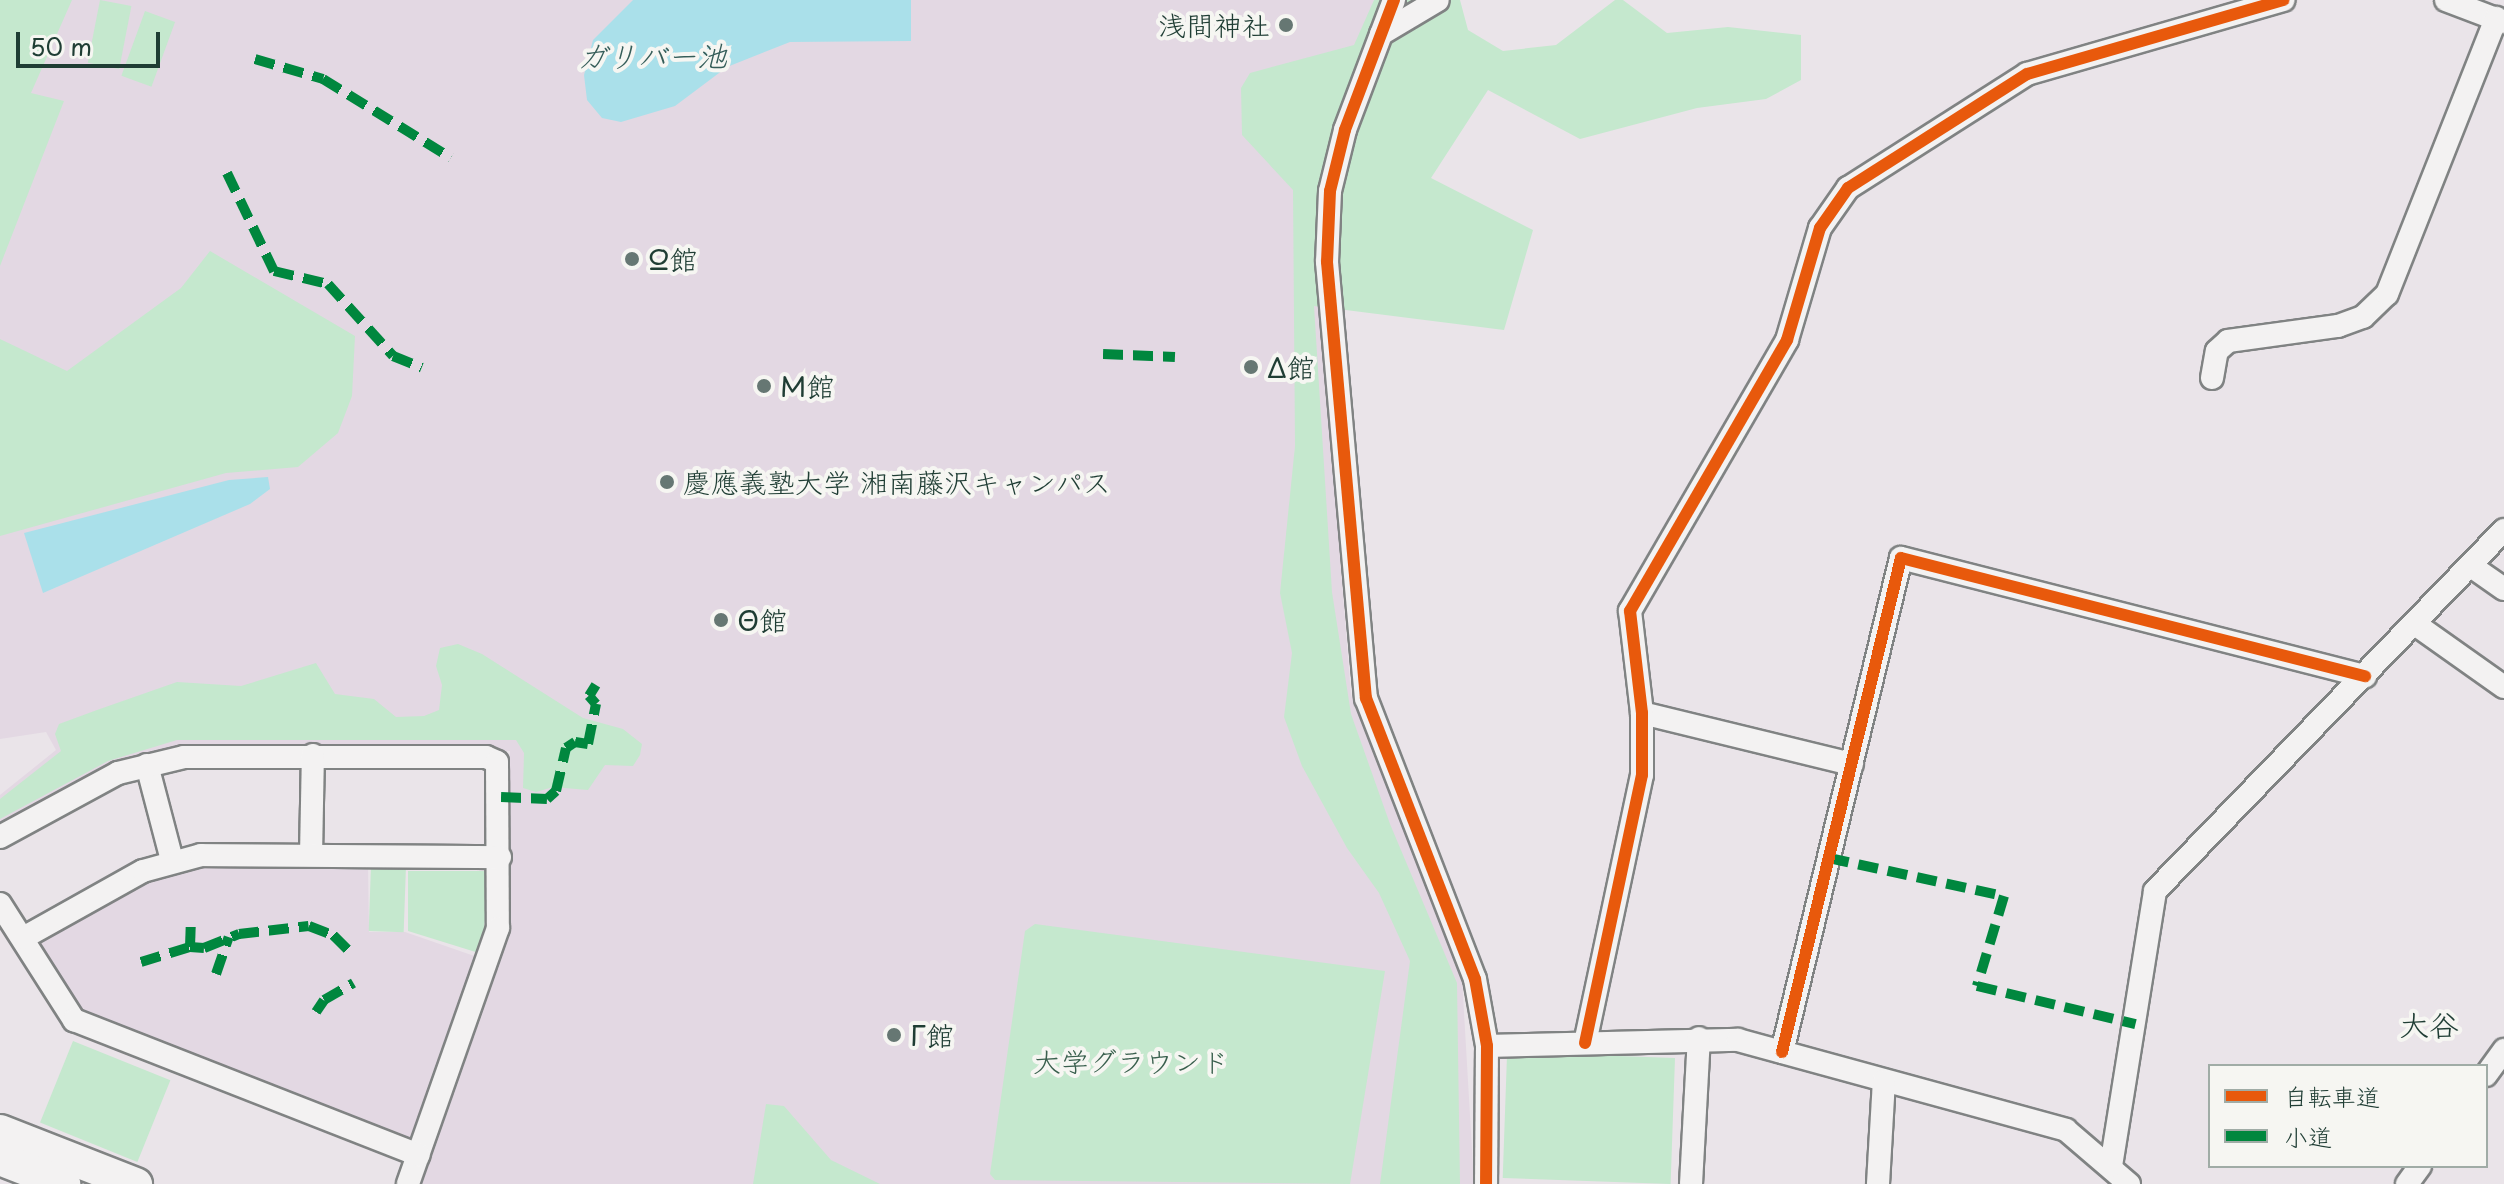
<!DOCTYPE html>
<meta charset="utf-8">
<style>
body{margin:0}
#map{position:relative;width:2504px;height:1184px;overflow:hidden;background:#eae4e9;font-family:"Playpen Sans","Klee One",sans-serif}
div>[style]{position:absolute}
.built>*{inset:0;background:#e3d8e3}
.green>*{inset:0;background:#c5e8ce;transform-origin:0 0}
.water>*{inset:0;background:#aae0ea}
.roads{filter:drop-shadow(2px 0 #808383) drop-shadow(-2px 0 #808383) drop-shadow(0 2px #808383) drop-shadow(0 -2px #808383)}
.street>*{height:22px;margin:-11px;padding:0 11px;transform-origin:11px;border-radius:11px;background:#f3f2f2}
.secondary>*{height:32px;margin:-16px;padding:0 16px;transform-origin:16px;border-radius:16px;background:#f3f2f2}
.quiet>*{height:10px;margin-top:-5px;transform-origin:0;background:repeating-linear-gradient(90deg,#00873e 0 20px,transparent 0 30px)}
.cycleway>*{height:12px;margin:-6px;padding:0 6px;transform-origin:6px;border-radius:6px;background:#e8590c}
.dots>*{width:22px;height:22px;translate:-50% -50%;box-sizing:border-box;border:4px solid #f6f6f2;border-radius:50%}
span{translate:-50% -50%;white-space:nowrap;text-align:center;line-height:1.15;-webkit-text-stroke:8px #f6f6f2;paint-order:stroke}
.poi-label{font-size:28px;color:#1f3d34}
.right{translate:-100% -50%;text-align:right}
.left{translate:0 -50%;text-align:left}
.park-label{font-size:28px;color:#3a604e}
.water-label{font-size:30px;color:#355d59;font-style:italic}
.neighbourhood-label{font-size:30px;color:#1f3d34}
.legend{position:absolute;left:2208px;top:1064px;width:280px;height:104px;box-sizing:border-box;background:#f6f6f2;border:2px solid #a0aca6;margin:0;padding:10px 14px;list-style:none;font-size:24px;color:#1f3d34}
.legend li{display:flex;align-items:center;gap:16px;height:40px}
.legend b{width:40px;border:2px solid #a0aca6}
.scale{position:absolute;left:16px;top:32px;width:144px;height:36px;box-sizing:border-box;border:4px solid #1f3d34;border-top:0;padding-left:10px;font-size:24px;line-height:28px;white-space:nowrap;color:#1f3d34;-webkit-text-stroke:6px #f6f6f2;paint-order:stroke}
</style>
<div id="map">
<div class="built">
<i style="clip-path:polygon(0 0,1374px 0,1317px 269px,1351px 695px,1462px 978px,1474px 1184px,422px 1184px,508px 931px,510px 751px,228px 744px,164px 749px,89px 776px,0 824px,0 795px,56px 750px,46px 732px,0 739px)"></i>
<i style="clip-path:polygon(188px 865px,368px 865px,369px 932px,405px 932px,483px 959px,415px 1137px,405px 1141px,90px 1018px,73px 1005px,41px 943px,103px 903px)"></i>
</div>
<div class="green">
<i style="clip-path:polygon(0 0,72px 0,31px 93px,64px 101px,0 266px)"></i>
<i style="left:100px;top:0;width:32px;height:64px;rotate:11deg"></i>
<i style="clip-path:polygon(1374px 0,1460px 0,1468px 30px,1503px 51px,1556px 45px,1615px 0,1623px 0,1667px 33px,1728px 27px,1801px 35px,1801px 80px,1766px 99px,1697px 108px,1580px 139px,1488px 90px,1431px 178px,1533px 230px,1504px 330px,1314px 306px,1332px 592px,1351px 714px,1390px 824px,1457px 983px,1460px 1184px,1380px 1184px,1410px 961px,1379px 893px,1347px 848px,1302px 766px,1284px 717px,1292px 653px,1280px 593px,1295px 446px,1293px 190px,1242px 135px,1241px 88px,1250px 73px,1354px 45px)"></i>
<i style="left:145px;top:11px;width:32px;height:69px;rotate:20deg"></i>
<i style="clip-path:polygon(210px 251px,355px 336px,352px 396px,338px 433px,298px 467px,226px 473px,0 536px,0 339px,67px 371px,181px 288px)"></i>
<i style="clip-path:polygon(458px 644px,482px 654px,583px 718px,623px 729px,642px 744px,640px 755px,633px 766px,605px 765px,588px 790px,553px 787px,536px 792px,523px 788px,524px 753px,516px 740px,177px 740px,108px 761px,0 819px,0 799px,61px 751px,55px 734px,59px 724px,97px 710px,177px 682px,241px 686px,316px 663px,335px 694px,374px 699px,396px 717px,424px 716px,439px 710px,442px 685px,436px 666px,440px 648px)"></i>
<i style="left:371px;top:865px;width:35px;height:66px;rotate:2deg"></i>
<i style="clip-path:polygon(408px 871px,489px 871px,482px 954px,408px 931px)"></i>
<i style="clip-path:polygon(1035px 924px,1385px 971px,1350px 1184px,995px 1180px,990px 1174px,1025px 931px)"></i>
<i style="left:73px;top:1041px;width:105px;height:88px;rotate:22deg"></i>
<i style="left:1675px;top:1058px;width:126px;height:168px;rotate:92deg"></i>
<i style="clip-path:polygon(766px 1104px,784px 1106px,831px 1160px,880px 1184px,753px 1184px)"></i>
</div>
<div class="water">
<i style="clip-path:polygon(633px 0,911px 0,911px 41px,790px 42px,727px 67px,675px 106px,621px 122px,602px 118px,587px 100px,584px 75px,593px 40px)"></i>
<i style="clip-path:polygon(268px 477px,270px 489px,250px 504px,43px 593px,24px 533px,229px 480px)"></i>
</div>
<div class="roads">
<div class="street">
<i style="left:1394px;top:0;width:139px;rotate:110.7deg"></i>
<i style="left:1345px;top:130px;width:63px;rotate:103.8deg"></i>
<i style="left:1330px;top:191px;width:71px;rotate:92.4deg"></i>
<i style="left:1327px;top:262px;width:438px;rotate:84.9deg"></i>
<i style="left:1366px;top:698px;width:301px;rotate:68.8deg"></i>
<i style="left:1475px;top:979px;width:68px;rotate:79.8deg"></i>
<i style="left:1487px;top:1046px;width:138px;rotate:90.4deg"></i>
<i style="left:2446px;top:0;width:62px;rotate:20.8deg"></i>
<i style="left:1381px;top:34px;width:66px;rotate:-30.8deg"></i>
<i style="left:2212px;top:378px;width:27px;rotate:-80deg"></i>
<i style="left:2217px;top:351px;width:15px;rotate:-42deg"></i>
<i style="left:2228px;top:341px;width:111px;rotate:-7.8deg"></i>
<i style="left:2338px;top:326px;width:27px;rotate:-20deg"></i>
<i style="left:2363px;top:317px;width:33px;rotate:-44deg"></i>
<i style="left:2387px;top:294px;width:297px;rotate:-68.4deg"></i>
<i style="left:2471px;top:566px;width:40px;rotate:34.9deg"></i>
<i style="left:2415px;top:624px;width:109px;rotate:35.3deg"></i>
<i style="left:1642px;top:713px;width:216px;rotate:13.7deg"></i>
<i style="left:147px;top:765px;width:98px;rotate:75.3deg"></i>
<i style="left:0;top:837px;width:134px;rotate:-28.5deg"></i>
<i style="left:118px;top:773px;width:68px;rotate:-13.6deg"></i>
<i style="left:184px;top:757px;width:302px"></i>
<i style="left:486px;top:757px;width:12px;rotate:24deg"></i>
<i style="left:497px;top:762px;width:166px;rotate:89.7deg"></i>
<i style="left:498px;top:928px;width:271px;rotate:109.4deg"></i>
<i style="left:311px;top:855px;width:100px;rotate:-88.9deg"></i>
<i style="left:0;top:904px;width:138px;rotate:57.5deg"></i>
<i style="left:74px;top:1020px;width:370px;rotate:21.4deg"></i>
<i style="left:23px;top:938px;width:137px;rotate:-29.2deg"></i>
<i style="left:143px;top:871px;width:60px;rotate:-15.4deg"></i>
<i style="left:201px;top:855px;width:299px;rotate:0.4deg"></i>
<i style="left:1585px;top:1043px;width:274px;rotate:-78deg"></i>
<i style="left:1642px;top:775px;width:62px;rotate:-90deg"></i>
<i style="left:1642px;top:713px;width:103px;rotate:-96.7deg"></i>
<i style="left:1630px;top:611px;width:313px;rotate:-59.9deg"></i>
<i style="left:1787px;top:340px;width:117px;rotate:-73.6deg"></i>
<i style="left:1820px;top:228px;width:49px;rotate:-55deg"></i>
<i style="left:1848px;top:188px;width:212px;rotate:-32.5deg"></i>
<i style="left:2027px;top:74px;width:267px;rotate:-16.1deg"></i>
<i style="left:1487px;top:1046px;width:251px;rotate:-1.4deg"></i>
<i style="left:1738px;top:1040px;width:340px;rotate:15.3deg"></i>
<i style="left:2066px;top:1130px;width:83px;rotate:40.6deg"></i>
<i style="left:1782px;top:1052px;width:508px;rotate:-76.46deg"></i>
<i style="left:1901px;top:558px;width:479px;rotate:14.3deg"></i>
<i style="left:2486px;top:1075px;width:31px;rotate:-54deg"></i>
<i style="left:2111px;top:1166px;width:278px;rotate:-80.9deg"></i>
<i style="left:2155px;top:891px;width:502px;rotate:-45.97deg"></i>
<i style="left:1691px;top:1184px;width:146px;rotate:-86.9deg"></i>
<i style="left:1878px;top:1184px;width:103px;rotate:-86.7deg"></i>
<i style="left:2407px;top:1184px;width:22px;rotate:-54deg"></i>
</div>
<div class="secondary">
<i style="left:0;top:1131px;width:146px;rotate:21.3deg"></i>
<i style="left:0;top:1159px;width:69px;rotate:21.3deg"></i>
</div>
</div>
<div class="quiet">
<i style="left:255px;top:59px;width:71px;rotate:16.4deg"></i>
<i style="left:323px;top:79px;width:150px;rotate:31.7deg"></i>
<i style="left:227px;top:173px;width:109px;rotate:64.4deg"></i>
<i style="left:274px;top:271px;width:56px;rotate:13.5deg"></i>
<i style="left:328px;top:284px;width:97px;rotate:47.9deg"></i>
<i style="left:393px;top:356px;width:31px;rotate:22deg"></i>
<i style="left:1103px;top:354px;width:72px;rotate:2.4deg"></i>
<i style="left:501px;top:797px;width:46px;rotate:2.5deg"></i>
<i style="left:547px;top:799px;width:12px;rotate:-42deg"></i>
<i style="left:556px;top:791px;width:44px;rotate:-76.9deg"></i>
<i style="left:566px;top:748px;width:11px;rotate:-34deg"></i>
<i style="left:575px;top:742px;width:13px;rotate:9deg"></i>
<i style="left:588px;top:744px;width:41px;rotate:-78.7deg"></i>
<i style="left:596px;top:704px;width:11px;rotate:-131deg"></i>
<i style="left:589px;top:696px;width:13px;rotate:-58deg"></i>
<i style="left:1829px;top:858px;width:179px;rotate:12.3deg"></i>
<i style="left:2004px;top:896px;width:94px;rotate:106.7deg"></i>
<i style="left:1977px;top:986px;width:163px;rotate:13.5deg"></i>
<i style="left:190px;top:947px;width:14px;rotate:4deg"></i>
<i style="left:204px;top:948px;width:38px;rotate:-22deg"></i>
<i style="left:239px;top:934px;width:70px;rotate:-6.5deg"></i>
<i style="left:309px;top:926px;width:26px;rotate:21deg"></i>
<i style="left:333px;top:935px;width:28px;rotate:45deg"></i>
<i style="left:141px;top:962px;width:51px;rotate:-17deg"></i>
<i style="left:190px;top:947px;width:27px;rotate:-88deg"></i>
<i style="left:216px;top:974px;width:39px;rotate:-71deg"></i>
<i style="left:316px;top:1012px;width:14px;rotate:-56deg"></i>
<i style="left:324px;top:1000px;width:34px;rotate:-30deg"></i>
</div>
<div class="cycleway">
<i style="left:1394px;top:0;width:139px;rotate:110.7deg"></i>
<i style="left:1345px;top:130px;width:63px;rotate:103.8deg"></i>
<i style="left:1330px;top:191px;width:71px;rotate:92.4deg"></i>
<i style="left:1327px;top:262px;width:438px;rotate:84.9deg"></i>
<i style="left:1366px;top:698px;width:301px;rotate:68.8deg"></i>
<i style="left:1475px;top:979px;width:68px;rotate:79.8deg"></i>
<i style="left:1487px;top:1046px;width:138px;rotate:90.4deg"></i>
<i style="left:1585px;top:1043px;width:274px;rotate:-78deg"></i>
<i style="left:1642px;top:775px;width:62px;rotate:-90deg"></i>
<i style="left:1642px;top:713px;width:103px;rotate:-96.7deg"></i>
<i style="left:1630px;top:611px;width:313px;rotate:-59.9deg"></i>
<i style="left:1787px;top:340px;width:117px;rotate:-73.6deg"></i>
<i style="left:1820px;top:228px;width:49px;rotate:-55deg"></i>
<i style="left:1848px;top:188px;width:212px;rotate:-32.5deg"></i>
<i style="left:2027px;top:74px;width:267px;rotate:-16.1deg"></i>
<i style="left:1782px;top:1052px;width:508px;rotate:-76.46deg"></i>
<i style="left:1901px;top:558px;width:479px;rotate:14.3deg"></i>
</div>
<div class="dots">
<i style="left:1286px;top:25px;background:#667773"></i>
<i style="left:632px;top:259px;background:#667773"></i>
<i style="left:1251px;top:367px;background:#667773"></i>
<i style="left:764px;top:386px;background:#667773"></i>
<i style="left:667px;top:482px;background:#667773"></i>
<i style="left:721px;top:620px;background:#667773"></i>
<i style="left:894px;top:1035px;background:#667773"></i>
</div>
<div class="poi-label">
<span class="right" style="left:1270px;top:25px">浅間神社</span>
<span class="left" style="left:648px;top:259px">Ω館</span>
<span class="left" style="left:1267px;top:367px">Δ館</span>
<span class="left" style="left:780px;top:386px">Μ館</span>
<span class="left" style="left:683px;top:482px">慶應義塾大学 湘南藤沢キャンパス</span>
<span class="left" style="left:737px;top:620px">Θ館</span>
<span class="left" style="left:910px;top:1035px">Γ館</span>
</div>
<div class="park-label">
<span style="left:1131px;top:1061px">大学グラウンド</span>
</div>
<div class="water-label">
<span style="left:652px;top:55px">ガリバー池</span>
</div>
<div class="neighbourhood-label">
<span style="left:2429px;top:1024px">大谷</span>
</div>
<ul class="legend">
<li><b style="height:10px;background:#e8590c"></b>自転車道</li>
<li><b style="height:10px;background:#00873e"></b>小道</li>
</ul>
<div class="scale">50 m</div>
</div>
